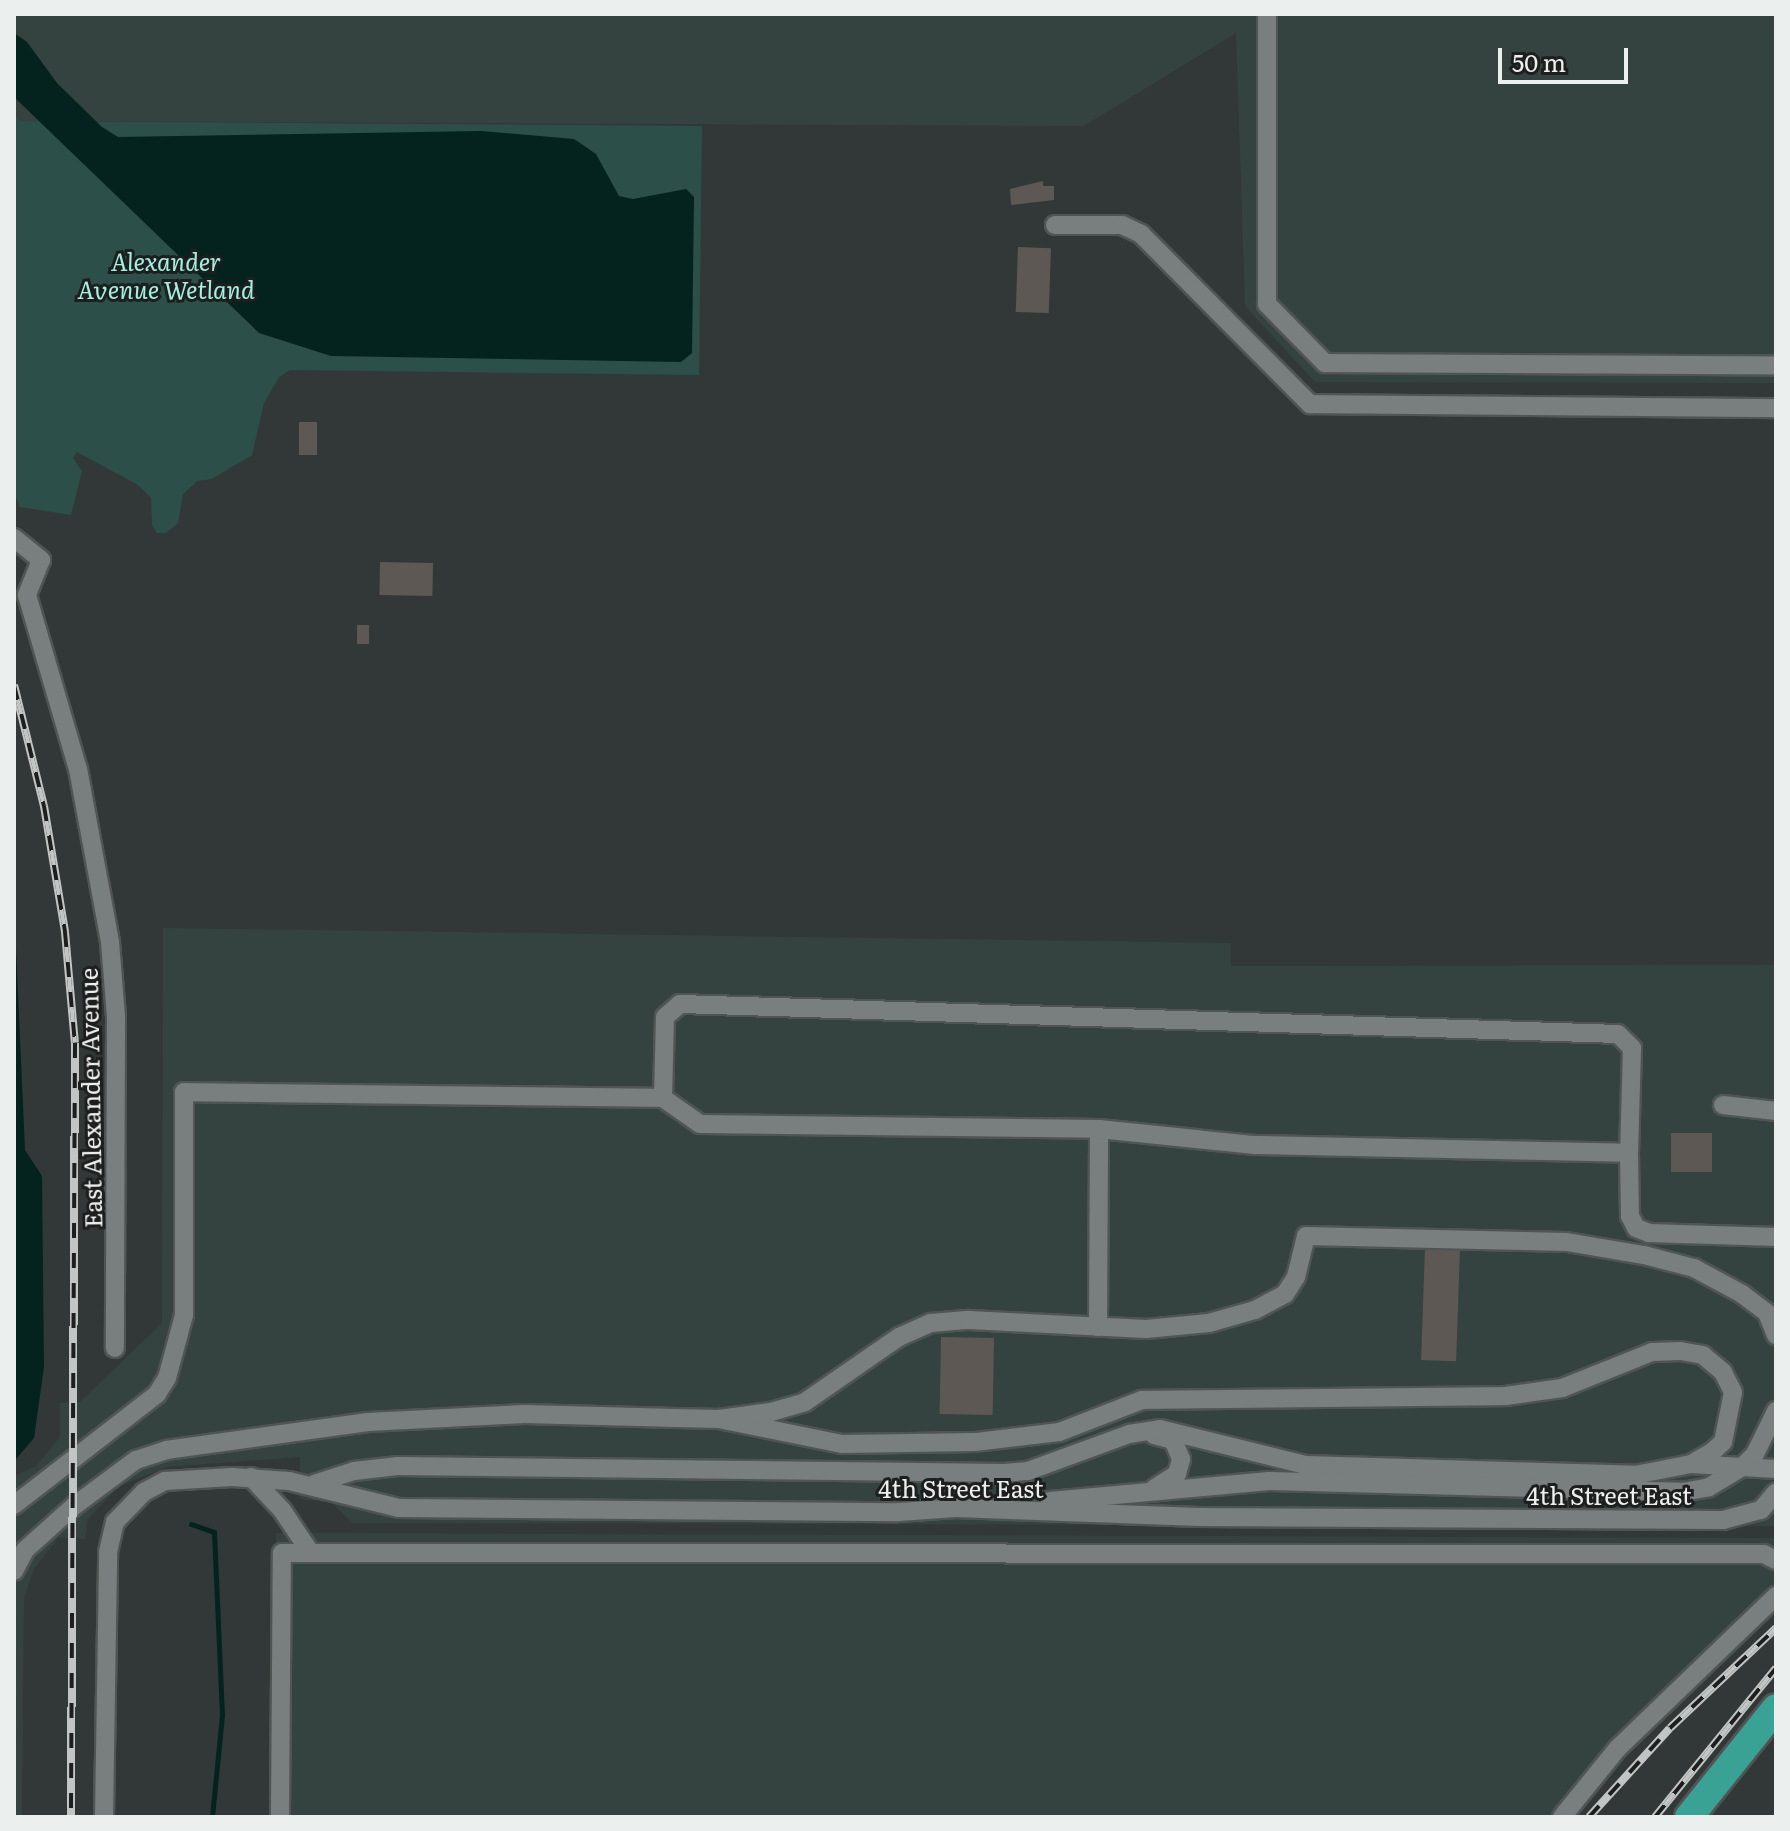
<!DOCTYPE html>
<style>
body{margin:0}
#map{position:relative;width:1790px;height:1831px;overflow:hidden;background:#323837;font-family:Literata,serif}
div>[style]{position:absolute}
.built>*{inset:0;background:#354340}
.green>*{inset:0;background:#2c4f4a}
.water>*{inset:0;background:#04221e}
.stream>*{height:5px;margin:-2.5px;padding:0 2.5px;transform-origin:2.5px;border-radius:2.5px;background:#04221e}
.building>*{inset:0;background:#5e5855;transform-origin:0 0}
.roads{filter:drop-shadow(2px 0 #505554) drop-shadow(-2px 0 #505554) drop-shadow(0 2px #505554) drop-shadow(0 -2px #505554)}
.minor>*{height:18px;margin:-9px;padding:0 9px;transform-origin:9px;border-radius:9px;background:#787f7e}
.highway>*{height:28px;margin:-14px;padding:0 14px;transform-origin:14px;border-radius:14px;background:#3aa294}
.rail>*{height:8px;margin-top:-4px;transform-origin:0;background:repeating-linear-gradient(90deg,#1c1f1e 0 15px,#c1c5c4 0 30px);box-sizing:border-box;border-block:2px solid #c1c5c4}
span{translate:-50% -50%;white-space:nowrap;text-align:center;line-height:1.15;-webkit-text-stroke:6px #1c1f1e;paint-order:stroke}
.park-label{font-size:24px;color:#a5eee2;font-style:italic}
.street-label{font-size:24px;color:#ebefee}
.frame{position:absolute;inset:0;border:16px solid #ebefee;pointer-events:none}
.scale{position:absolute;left:1498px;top:48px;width:130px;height:36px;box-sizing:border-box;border:4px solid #ebefee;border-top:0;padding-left:10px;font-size:24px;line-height:28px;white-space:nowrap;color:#ebefee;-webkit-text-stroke:6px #1c1f1e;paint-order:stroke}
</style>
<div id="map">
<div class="built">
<i style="clip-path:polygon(14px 14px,1776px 14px,1776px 383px,1315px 382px,1245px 306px,1236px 33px,1084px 126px,21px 121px,14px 116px)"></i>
<i style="clip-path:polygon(163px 928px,1231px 943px,1231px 966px,1776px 965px,1776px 1526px,353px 1523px,332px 1503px,300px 1499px,300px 1457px,167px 1467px,119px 1486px,87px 1520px,85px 1539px,58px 1538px,34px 1569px,24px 1598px,22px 1817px,14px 1817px,14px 1476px,36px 1466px,60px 1437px,60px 1403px,80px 1402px,162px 1323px)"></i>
<i style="clip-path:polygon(276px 1533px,1776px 1538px,1776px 1613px,1633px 1748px,1577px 1817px,274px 1817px)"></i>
</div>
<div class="green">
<i style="clip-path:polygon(14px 116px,21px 121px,702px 126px,699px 375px,290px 370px,279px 377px,264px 403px,252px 455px,212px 479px,197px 481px,183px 494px,178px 523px,166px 533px,157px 533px,152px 525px,151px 498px,138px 485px,77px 452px,73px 458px,82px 471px,71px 515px,20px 507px,14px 493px)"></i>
</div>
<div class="water">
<i style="clip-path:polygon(14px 33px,27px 42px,57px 83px,102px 127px,118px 137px,481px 131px,574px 139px,596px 154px,619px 196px,633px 199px,686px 189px,694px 197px,692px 353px,681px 362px,331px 356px,259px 333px,14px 97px)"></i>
<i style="clip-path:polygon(14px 903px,25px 1150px,42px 1176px,44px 1367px,34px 1438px,16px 1459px)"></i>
</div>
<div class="stream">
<i style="left:191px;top:1524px;width:24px;rotate:19deg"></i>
<i style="left:214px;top:1532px;width:183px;rotate:87.5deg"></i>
<i style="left:222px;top:1715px;width:102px;rotate:95.6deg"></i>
</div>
<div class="building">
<i style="clip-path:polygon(1043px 181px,1043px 186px,1054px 186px,1054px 200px,1011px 205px,1010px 189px)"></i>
<i style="left:1018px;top:247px;width:33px;height:65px;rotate:2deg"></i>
<i style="left:299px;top:422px;width:18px;height:33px"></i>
<i style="left:380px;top:562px;width:53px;height:33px;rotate:1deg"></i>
<i style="left:357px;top:625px;width:12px;height:19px"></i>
<i style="left:1671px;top:1133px;width:41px;height:39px"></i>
<i style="left:1425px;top:1248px;width:35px;height:112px;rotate:2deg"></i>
<i style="left:941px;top:1337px;width:53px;height:77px;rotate:1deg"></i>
</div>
<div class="roads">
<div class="minor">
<i style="left:1267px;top:14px;width:290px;rotate:90deg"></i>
<i style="left:1267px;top:304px;width:83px;rotate:45.5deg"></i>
<i style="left:1325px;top:363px;width:451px;rotate:0.3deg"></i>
<i style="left:1055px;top:225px;width:67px"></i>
<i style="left:1122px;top:225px;width:21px;rotate:25deg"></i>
<i style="left:1141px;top:234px;width:240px;rotate:45.2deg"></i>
<i style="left:1310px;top:404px;width:466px;rotate:0.5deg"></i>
<i style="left:14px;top:538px;width:35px;rotate:39deg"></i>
<i style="left:41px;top:560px;width:38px;rotate:112deg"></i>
<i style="left:27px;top:595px;width:181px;rotate:73.7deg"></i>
<i style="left:78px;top:769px;width:176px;rotate:79.5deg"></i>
<i style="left:110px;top:942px;width:74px;rotate:85.4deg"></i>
<i style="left:116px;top:1016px;width:332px;rotate:90.2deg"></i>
<i style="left:663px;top:1098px;width:81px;rotate:-88.6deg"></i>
<i style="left:665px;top:1017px;width:20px;rotate:-41deg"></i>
<i style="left:680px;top:1004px;width:938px;rotate:1.83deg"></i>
<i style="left:1618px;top:1034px;width:20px;rotate:45deg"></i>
<i style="left:1632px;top:1048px;width:105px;rotate:91.6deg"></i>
<i style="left:1629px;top:1153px;width:63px;rotate:89.1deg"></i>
<i style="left:1630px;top:1216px;width:13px;rotate:63deg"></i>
<i style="left:1636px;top:1228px;width:14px;rotate:21deg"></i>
<i style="left:1649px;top:1233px;width:127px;rotate:1.8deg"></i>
<i style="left:1723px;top:1105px;width:53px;rotate:6.5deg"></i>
<i style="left:1098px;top:1327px;width:198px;rotate:-89.7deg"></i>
<i style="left:1154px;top:1435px;width:20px;rotate:15deg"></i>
<i style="left:1173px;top:1440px;width:21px;rotate:67deg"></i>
<i style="left:1181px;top:1459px;width:16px;rotate:105deg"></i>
<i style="left:1177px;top:1474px;width:26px;rotate:148deg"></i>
<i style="left:1691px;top:1464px;width:85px;rotate:3.4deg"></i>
<i style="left:251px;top:1477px;width:45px;rotate:46.8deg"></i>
<i style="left:282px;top:1510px;width:50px;rotate:56.3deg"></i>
<i style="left:314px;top:1484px;width:42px;rotate:-18deg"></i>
<i style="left:354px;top:1471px;width:44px;rotate:-6.5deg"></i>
<i style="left:398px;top:1466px;width:606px;rotate:0.66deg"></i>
<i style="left:1004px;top:1473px;width:24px;rotate:-5deg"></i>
<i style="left:1028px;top:1471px;width:108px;rotate:-20.1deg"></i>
<i style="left:1129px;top:1434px;width:31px;rotate:-9deg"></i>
<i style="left:1160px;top:1429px;width:150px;rotate:13.9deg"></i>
<i style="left:1306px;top:1465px;width:329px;rotate:1.7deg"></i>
<i style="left:1635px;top:1475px;width:57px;rotate:-11.1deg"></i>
<i style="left:1691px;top:1464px;width:24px;rotate:-30deg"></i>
<i style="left:1712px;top:1452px;width:15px;rotate:-42deg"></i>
<i style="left:1723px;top:1442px;width:51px;rotate:-78.7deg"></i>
<i style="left:1733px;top:1392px;width:22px;rotate:-117deg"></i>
<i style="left:1723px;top:1372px;width:26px;rotate:-140deg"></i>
<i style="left:1703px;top:1355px;width:23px;rotate:-170deg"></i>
<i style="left:1680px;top:1351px;width:28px;rotate:178deg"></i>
<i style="left:1652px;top:1352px;width:97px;rotate:158.2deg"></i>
<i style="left:1562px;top:1388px;width:57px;rotate:171.9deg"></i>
<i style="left:1506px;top:1396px;width:364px;rotate:179.4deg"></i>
<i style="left:1142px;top:1400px;width:89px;rotate:158.9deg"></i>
<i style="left:1059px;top:1432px;width:85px;rotate:173.2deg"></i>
<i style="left:975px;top:1442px;width:133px;rotate:179.1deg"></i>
<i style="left:842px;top:1444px;width:126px;rotate:-168.5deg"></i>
<i style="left:1050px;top:1501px;width:220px;rotate:-5.2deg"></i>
<i style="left:1269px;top:1481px;width:413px;rotate:1.5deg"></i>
<i style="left:1682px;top:1492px;width:27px;rotate:-10deg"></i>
<i style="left:1709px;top:1487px;width:37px;rotate:-31deg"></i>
<i style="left:1741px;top:1468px;width:20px;rotate:-45deg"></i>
<i style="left:1755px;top:1454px;width:48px;rotate:-64deg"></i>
<i style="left:14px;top:1505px;width:181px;rotate:-37.8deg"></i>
<i style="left:157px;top:1394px;width:19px;rotate:-58deg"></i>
<i style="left:167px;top:1378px;width:65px;rotate:-74.9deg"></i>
<i style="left:184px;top:1315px;width:223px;rotate:-90deg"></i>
<i style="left:184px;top:1092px;width:479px;rotate:0.7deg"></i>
<i style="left:663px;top:1098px;width:45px;rotate:35.1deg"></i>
<i style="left:700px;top:1124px;width:399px;rotate:0.7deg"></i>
<i style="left:1099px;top:1129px;width:157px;rotate:5.9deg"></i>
<i style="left:1255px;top:1145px;width:374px;rotate:1.2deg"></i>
<i style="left:14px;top:1571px;width:24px;rotate:-62deg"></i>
<i style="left:25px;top:1550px;width:66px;rotate:-41.9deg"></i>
<i style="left:74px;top:1506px;width:77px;rotate:-36.6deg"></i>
<i style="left:136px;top:1460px;width:32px;rotate:-18deg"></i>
<i style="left:166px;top:1450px;width:204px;rotate:-7.9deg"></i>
<i style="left:368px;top:1422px;width:156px;rotate:-2.9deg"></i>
<i style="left:524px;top:1414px;width:195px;rotate:1.5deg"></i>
<i style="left:719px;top:1419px;width:52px;rotate:-7.7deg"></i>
<i style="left:771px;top:1412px;width:35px;rotate:-16deg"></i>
<i style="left:805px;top:1402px;width:114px;rotate:-34.7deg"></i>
<i style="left:899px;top:1337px;width:35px;rotate:-24deg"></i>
<i style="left:931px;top:1323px;width:38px;rotate:-5deg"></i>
<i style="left:969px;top:1320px;width:177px;rotate:2.9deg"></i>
<i style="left:1146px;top:1329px;width:63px;rotate:-5.4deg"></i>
<i style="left:1209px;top:1323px;width:48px;rotate:-15.8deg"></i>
<i style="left:1255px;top:1310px;width:34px;rotate:-28deg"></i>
<i style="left:1285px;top:1294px;width:20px;rotate:-57deg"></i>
<i style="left:1296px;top:1277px;width:42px;rotate:-76.3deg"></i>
<i style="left:1306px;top:1236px;width:261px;rotate:1.3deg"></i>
<i style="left:1567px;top:1242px;width:78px;rotate:9.6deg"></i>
<i style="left:1644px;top:1255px;width:52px;rotate:14.6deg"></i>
<i style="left:1694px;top:1268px;width:55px;rotate:28.4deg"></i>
<i style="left:1742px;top:1294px;width:31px;rotate:37deg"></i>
<i style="left:1767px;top:1313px;width:24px;rotate:68deg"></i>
<i style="left:104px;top:1817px;width:265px;rotate:-89.1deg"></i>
<i style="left:108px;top:1552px;width:31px;rotate:-77deg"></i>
<i style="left:115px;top:1522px;width:42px;rotate:-46deg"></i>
<i style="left:144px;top:1492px;width:24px;rotate:-28deg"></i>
<i style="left:165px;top:1481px;width:67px;rotate:-3.4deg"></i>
<i style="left:232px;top:1477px;width:57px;rotate:4deg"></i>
<i style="left:289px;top:1481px;width:113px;rotate:13.8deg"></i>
<i style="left:399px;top:1508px;width:499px;rotate:0.5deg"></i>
<i style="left:898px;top:1512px;width:58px;rotate:-3.9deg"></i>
<i style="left:956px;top:1508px;width:243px;rotate:2.1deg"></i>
<i style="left:1199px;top:1517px;width:524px;rotate:0.33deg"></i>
<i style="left:1723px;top:1520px;width:39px;rotate:-15deg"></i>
<i style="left:1761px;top:1510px;width:23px;rotate:-50deg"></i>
<i style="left:280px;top:1817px;width:264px;rotate:-89.6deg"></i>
<i style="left:282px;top:1553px;width:1482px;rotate:0.04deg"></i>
<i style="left:1764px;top:1554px;width:13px;rotate:27deg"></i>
<i style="left:1562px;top:1817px;width:87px;rotate:-51deg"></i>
<i style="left:1617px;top:1749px;width:221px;rotate:-43.9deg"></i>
</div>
<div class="highway">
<i style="left:1689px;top:1817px;width:139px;rotate:-51.4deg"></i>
</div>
</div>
<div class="rail">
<i style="left:14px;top:685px;width:125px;rotate:76.1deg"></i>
<i style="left:44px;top:806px;width:128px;rotate:80.5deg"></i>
<i style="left:65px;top:932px;width:111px;rotate:84.9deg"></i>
<i style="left:75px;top:1043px;width:774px;rotate:90.3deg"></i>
<i style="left:1589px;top:1817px;width:120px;rotate:-47.7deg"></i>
<i style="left:1670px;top:1728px;width:146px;rotate:-43.3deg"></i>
<i style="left:1655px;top:1817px;width:192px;rotate:-50.9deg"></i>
</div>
<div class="park-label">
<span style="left:166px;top:275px">Alexander<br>Avenue Wetland</span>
</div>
<div class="street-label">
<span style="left:90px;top:1098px;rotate:-91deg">East Alexander Avenue</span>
<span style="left:961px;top:1488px">4th Street East</span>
<span style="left:1609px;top:1495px">4th Street East</span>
</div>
<div class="frame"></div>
<div class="scale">50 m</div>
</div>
